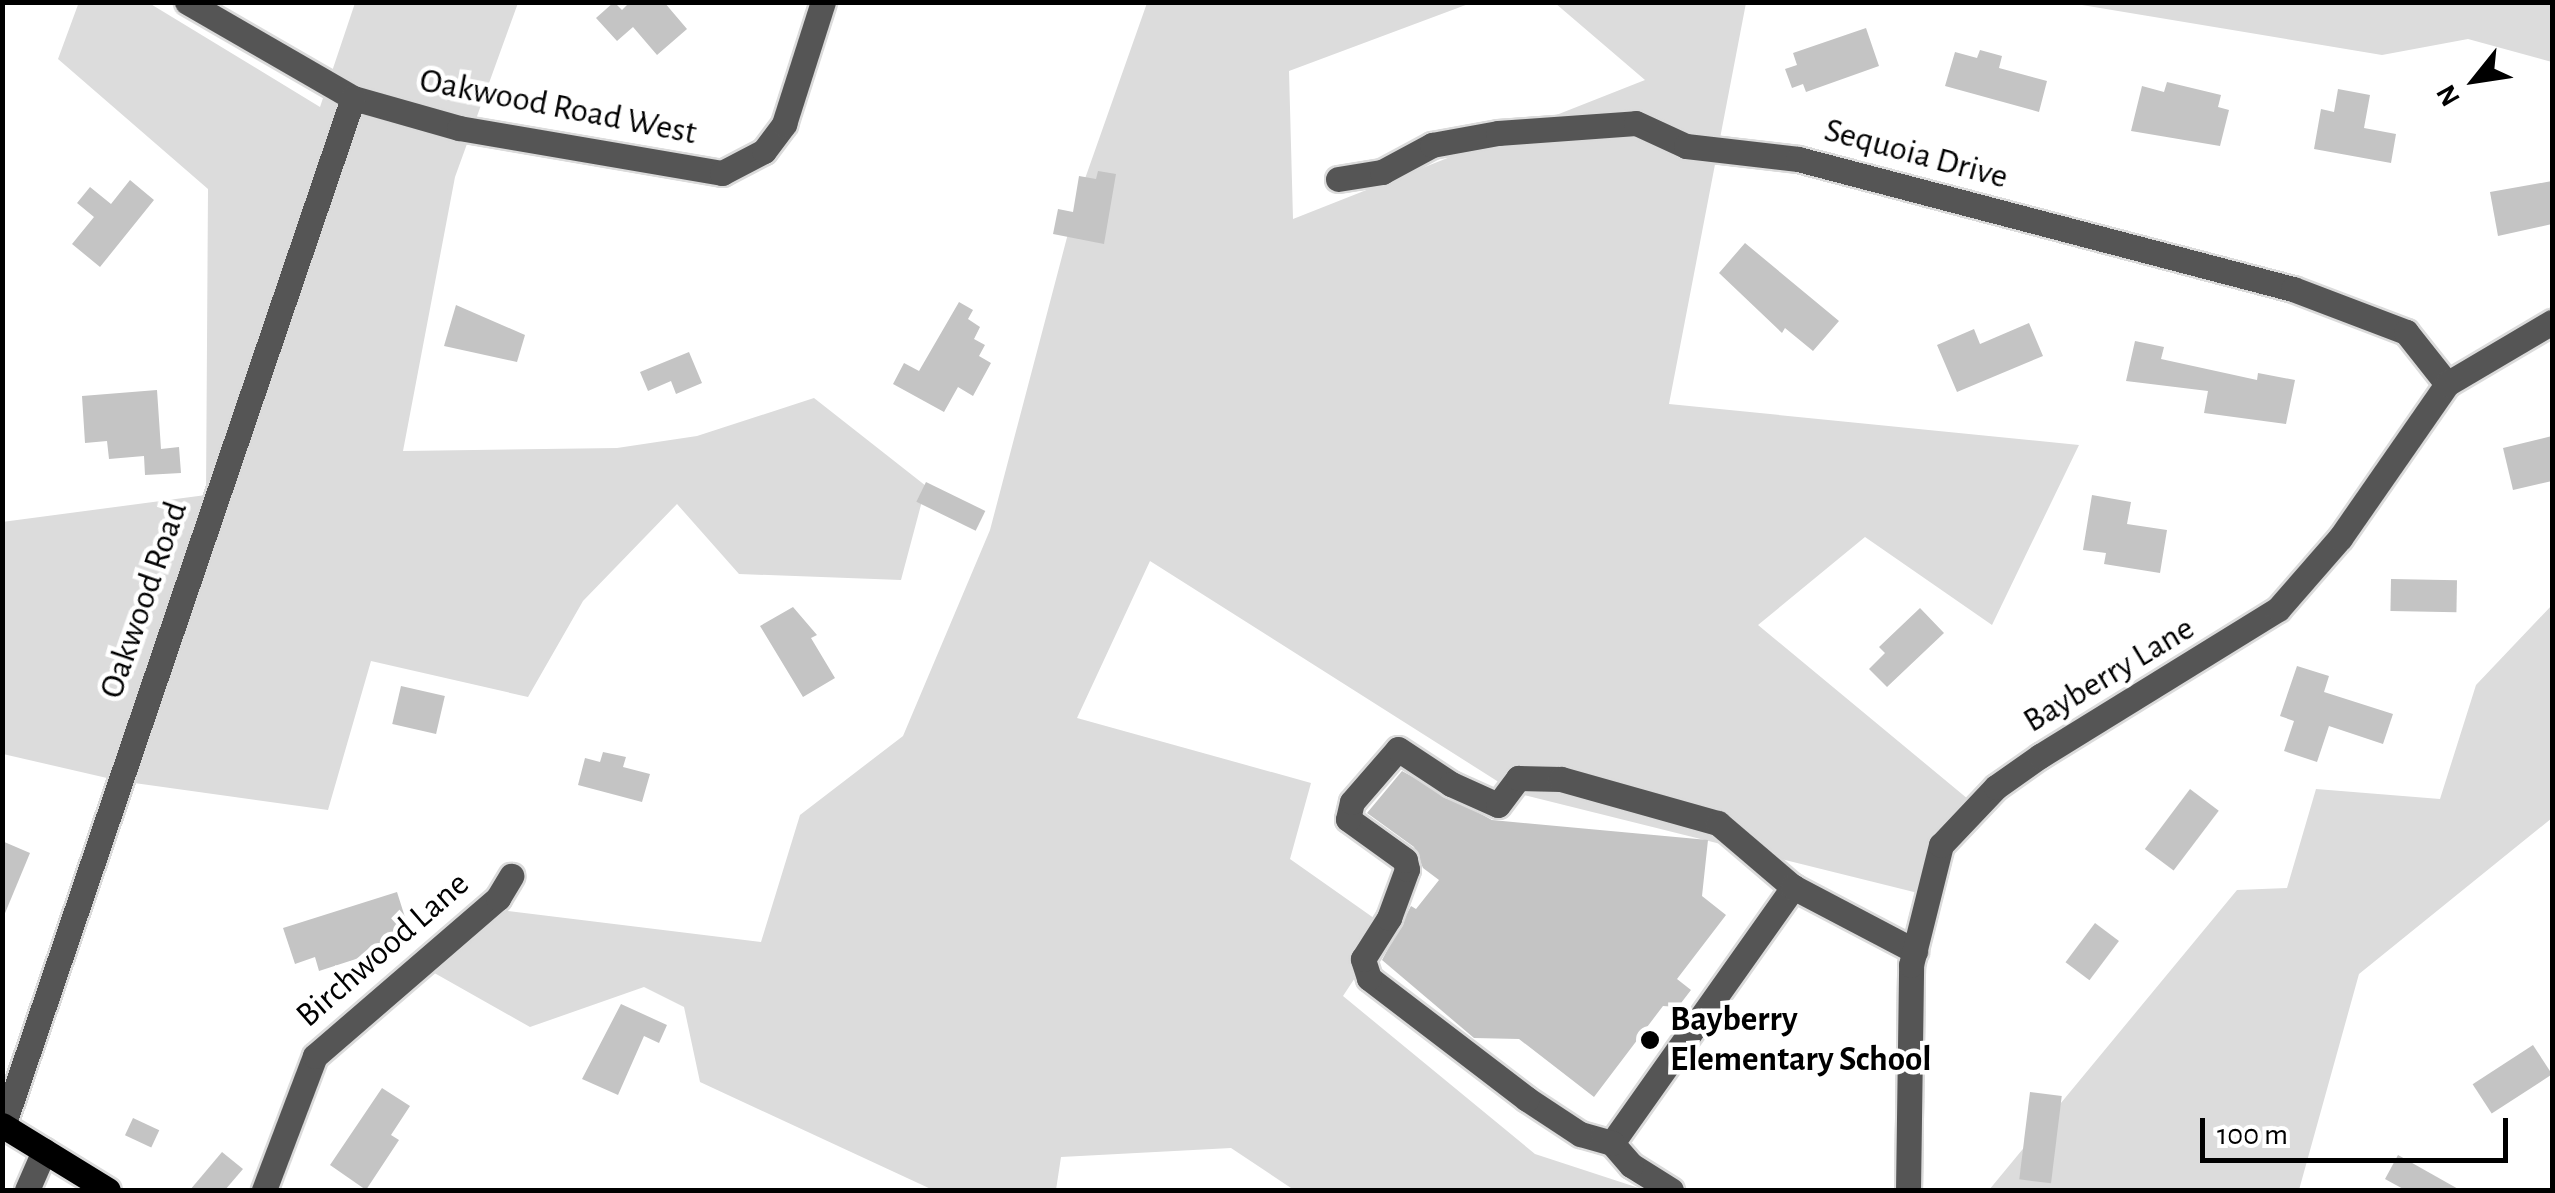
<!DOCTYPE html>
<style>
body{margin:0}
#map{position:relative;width:2555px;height:1193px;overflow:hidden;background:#fff;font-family:"Alegreya Sans",sans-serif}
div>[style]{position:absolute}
.green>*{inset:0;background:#dcdcdc}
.building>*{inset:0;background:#c4c4c4;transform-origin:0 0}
.roads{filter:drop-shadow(2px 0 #dbdbdb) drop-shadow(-2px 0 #dbdbdb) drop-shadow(0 2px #dbdbdb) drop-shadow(0 -2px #dbdbdb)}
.minor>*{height:25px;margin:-12.5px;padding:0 12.5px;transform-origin:12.5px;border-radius:12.5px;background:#555}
.major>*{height:25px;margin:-12.5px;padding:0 12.5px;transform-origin:12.5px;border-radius:12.5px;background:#000}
.dots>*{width:28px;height:28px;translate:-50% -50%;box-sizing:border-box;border:5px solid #fff;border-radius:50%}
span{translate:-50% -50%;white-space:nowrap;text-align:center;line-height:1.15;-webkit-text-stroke:9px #fff;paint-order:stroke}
.street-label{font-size:35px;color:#000}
.poi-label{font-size:35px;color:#000;font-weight:700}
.left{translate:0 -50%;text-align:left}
.frame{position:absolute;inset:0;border:5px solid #000;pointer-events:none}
.north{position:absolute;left:2425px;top:30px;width:100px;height:100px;-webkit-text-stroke:8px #fff;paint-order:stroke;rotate:240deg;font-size:28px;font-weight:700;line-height:40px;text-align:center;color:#000}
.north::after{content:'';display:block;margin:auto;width:35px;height:45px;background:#000;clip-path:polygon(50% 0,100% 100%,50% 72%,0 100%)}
.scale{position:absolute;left:2200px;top:1118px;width:308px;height:45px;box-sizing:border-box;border:5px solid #000;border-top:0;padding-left:12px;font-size:30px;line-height:35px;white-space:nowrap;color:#000;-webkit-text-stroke:8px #fff;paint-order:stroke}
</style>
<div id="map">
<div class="green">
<i style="clip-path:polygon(79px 2px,149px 3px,320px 107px,355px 3px,518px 3px,455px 177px,403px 451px,617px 448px,697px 436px,814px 398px,926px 486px,901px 580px,739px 574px,677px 504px,583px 601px,528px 697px,371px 661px,328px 810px,120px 781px,3px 754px,2px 522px,206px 495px,208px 189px,58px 59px)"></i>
<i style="clip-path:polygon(1147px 3px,1471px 3px,1289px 71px,1293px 219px,1645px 80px,1555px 3px,1746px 3px,1669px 404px,2079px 445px,1992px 625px,1865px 537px,1758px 625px,1974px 804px,1926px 895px,1516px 793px,1150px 561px,1077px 718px,1311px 783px,1290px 859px,1388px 928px,1343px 996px,1535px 1154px,1645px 1190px,1294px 1190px,1231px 1148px,1061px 1157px,1056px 1190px,933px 1190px,700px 1082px,684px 1007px,644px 987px,530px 1027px,422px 966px,484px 908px,761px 942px,800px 815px,903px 736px,990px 530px,1075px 207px)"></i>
<i style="clip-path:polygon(2070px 3px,2552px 3px,2552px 62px,2468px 39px,2382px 55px)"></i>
<i style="clip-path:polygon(2552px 605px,2552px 818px,2359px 974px,2299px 1190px,1989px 1190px,2237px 890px,2287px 888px,2316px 789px,2440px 799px,2476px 685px)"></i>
</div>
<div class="building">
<i style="clip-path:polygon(614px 2px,622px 10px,630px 2px,664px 2px,687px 29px,657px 55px,633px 27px,617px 41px,596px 18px)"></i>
<i style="clip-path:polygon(1866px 28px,1879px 66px,1806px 92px,1803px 84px,1792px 88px,1785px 69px,1797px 65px,1793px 53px)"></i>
<i style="clip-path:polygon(1980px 50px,2002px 56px,1999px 68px,2047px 81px,2039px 112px,1945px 86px,1955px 52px,1977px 58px)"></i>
<i style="clip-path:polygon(2167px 82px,2221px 95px,2218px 107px,2229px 110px,2220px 146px,2131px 131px,2142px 86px,2164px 92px)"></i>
<i style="clip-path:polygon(2338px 89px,2370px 95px,2364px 128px,2396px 134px,2391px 163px,2314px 149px,2321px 109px,2334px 112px)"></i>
<i style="clip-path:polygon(1098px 171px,1116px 174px,1104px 244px,1053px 234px,1058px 209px,1073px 212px,1079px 176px,1096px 179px)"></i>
<i style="clip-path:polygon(130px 180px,154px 200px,100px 267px,72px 244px,94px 217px,77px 203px,90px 187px,111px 204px)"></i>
<i style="clip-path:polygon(2552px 181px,2552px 224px,2498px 236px,2490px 192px)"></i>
<i style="clip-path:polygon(1745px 243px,1839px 321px,1813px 351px,1785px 328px,1782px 333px,1719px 273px)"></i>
<i style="clip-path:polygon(959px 302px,973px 310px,968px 319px,980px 327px,974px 339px,985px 345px,979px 356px,991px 363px,973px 396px,958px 387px,944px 412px,893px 384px,904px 363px,919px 371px)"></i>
<i style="clip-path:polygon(456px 305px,525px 335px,517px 362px,444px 346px)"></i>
<i style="clip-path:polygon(2029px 323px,2043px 356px,1957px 392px,1937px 345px,1974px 329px,1980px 344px)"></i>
<i style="clip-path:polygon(2135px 341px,2164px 347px,2161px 359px,2257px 380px,2258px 373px,2295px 380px,2286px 424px,2204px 413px,2208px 391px,2126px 381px)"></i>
<i style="clip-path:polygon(689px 352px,702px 383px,676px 394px,671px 381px,648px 391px,640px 372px)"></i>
<i style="clip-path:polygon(157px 390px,161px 449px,179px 447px,181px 473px,145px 475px,144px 456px,109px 459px,107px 441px,85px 443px,82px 396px)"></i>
<i style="clip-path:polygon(2552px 436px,2552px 481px,2513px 490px,2503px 448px)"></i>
<i style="left:926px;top:482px;width:66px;height:22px;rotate:26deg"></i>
<i style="clip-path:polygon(2092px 495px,2131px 502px,2127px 524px,2167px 530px,2160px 573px,2104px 564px,2106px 553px,2083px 550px)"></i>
<i style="left:2391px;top:579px;width:66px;height:32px;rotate:1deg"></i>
<i style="clip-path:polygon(793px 607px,817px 635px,811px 638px,835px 678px,803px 697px,760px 626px)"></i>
<i style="clip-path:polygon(1920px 608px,1944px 633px,1887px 687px,1869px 669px,1885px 653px,1879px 647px)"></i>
<i style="clip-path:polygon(2297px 666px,2329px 676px,2324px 692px,2393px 714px,2383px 744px,2329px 726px,2317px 762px,2284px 751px,2294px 721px,2280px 716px)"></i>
<i style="left:401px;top:686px;width:45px;height:39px;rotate:13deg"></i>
<i style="clip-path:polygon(603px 752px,626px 757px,623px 767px,650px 774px,642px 802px,578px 785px,585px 758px,600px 762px)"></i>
<i style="clip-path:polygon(1402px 771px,1492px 820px,1708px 840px,1702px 896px,1726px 915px,1677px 979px,1691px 990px,1678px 1007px,1663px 1006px,1594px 1097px,1519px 1039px,1474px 1038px,1382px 960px,1411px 906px,1416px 909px,1439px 880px,1423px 868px,1414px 847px,1367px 813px)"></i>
<i style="left:2190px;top:789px;width:36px;height:75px;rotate:37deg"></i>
<i style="clip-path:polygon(2px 841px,30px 853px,3px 918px,2px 918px)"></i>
<i style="clip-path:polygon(397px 892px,410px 933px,393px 938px,396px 946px,319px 971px,315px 957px,295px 964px,283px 928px)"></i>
<i style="left:2095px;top:923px;width:30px;height:49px;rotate:37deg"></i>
<i style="clip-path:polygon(621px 1004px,667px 1025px,659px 1043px,644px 1036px,618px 1095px,582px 1079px)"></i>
<i style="left:2533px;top:1045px;width:35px;height:72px;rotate:57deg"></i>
<i style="clip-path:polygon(382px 1088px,410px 1106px,391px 1135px,399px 1140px,366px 1190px,330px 1165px)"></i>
<i style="left:2030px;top:1092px;width:32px;height:88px;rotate:7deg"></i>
<i style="left:133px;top:1118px;width:29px;height:19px;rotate:25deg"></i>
<i style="clip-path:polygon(222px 1152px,243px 1169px,225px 1190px,190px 1190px)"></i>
<i style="clip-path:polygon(2398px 1155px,2460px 1190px,2405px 1190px,2385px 1179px)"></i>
</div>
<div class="roads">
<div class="minor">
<i style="left:187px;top:2px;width:192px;rotate:30deg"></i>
<i style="left:353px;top:98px;width:110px;rotate:15.8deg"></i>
<i style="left:459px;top:128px;width:267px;rotate:9.7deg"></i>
<i style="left:722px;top:173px;width:47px;rotate:-27.6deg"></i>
<i style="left:764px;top:151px;width:34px;rotate:-53deg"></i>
<i style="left:784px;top:124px;width:128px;rotate:-72.3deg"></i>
<i style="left:1338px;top:179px;width:45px;rotate:-9deg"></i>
<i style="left:1382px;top:172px;width:57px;rotate:-28.4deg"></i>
<i style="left:1432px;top:145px;width:67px;rotate:-10.3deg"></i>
<i style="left:1498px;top:133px;width:138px;rotate:-4.1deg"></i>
<i style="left:1636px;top:123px;width:55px;rotate:24.7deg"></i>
<i style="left:1686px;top:146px;width:113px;rotate:6.6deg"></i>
<i style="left:1798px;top:159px;width:512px;rotate:14.72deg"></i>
<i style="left:2293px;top:289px;width:121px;rotate:20.8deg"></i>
<i style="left:2406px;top:332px;width:66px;rotate:51.7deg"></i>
<i style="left:3px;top:1126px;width:1086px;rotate:-71.2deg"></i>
<i style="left:1612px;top:1143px;width:314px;rotate:-54.7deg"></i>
<i style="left:27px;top:1190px;width:43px;rotate:-66.4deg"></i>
<i style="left:264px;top:1190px;width:143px;rotate:-69.2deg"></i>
<i style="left:315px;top:1056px;width:242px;rotate:-40.8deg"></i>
<i style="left:498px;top:898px;width:26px;rotate:-59deg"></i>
<i style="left:1671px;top:1190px;width:47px;rotate:-148deg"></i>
<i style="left:1631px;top:1165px;width:29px;rotate:-131deg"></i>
<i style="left:1612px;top:1143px;width:33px;rotate:-164deg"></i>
<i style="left:1580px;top:1134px;width:64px;rotate:-146.6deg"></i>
<i style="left:1527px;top:1099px;width:199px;rotate:-142.6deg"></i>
<i style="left:1369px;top:978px;width:20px;rotate:-108deg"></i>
<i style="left:1363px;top:959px;width:49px;rotate:-57.6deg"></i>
<i style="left:1389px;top:918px;width:52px;rotate:-69.8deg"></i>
<i style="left:1407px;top:869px;width:9px;rotate:-103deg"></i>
<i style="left:1405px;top:860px;width:70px;rotate:-144.3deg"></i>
<i style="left:1348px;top:819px;width:17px;rotate:-77deg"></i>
<i style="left:1352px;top:802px;width:70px;rotate:-49deg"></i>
<i style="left:1398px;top:749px;width:64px;rotate:33.4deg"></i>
<i style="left:1451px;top:784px;width:51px;rotate:24.1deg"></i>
<i style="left:1498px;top:805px;width:34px;rotate:-53deg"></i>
<i style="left:1518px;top:778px;width:43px;rotate:1.3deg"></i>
<i style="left:1561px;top:779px;width:163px;rotate:15.7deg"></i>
<i style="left:1718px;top:823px;width:99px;rotate:40.5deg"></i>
<i style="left:1793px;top:887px;width:138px;rotate:27.7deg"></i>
<i style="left:1908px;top:1190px;width:225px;rotate:-89.2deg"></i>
<i style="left:1911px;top:965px;width:124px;rotate:-76deg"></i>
<i style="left:1941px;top:845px;width:80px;rotate:-46.5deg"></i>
<i style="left:1996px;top:787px;width:54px;rotate:-35.2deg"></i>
<i style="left:2040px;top:756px;width:280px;rotate:-31.7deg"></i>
<i style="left:2278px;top:609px;width:94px;rotate:-48.9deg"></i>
<i style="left:2340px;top:538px;width:188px;rotate:-55.2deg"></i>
<i style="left:2447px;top:384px;width:122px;rotate:-30.6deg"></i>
</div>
<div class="major">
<i style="left:2px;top:1125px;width:124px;rotate:31.5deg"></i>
</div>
</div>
<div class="dots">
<i style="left:1650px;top:1040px;background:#000"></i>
</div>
<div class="street-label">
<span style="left:558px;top:107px;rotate:11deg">Oakwood Road West</span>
<span style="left:1916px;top:154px;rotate:15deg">Sequoia Drive</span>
<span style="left:144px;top:600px;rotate:-71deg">Oakwood Road</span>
<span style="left:2109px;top:675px;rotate:-31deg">Bayberry Lane</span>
<span style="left:383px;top:950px;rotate:-41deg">Birchwood Lane</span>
</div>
<div class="poi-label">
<span class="left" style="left:1670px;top:1040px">Bayberry<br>Elementary School</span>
</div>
<div class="frame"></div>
<div class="north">N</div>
<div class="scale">100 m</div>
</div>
